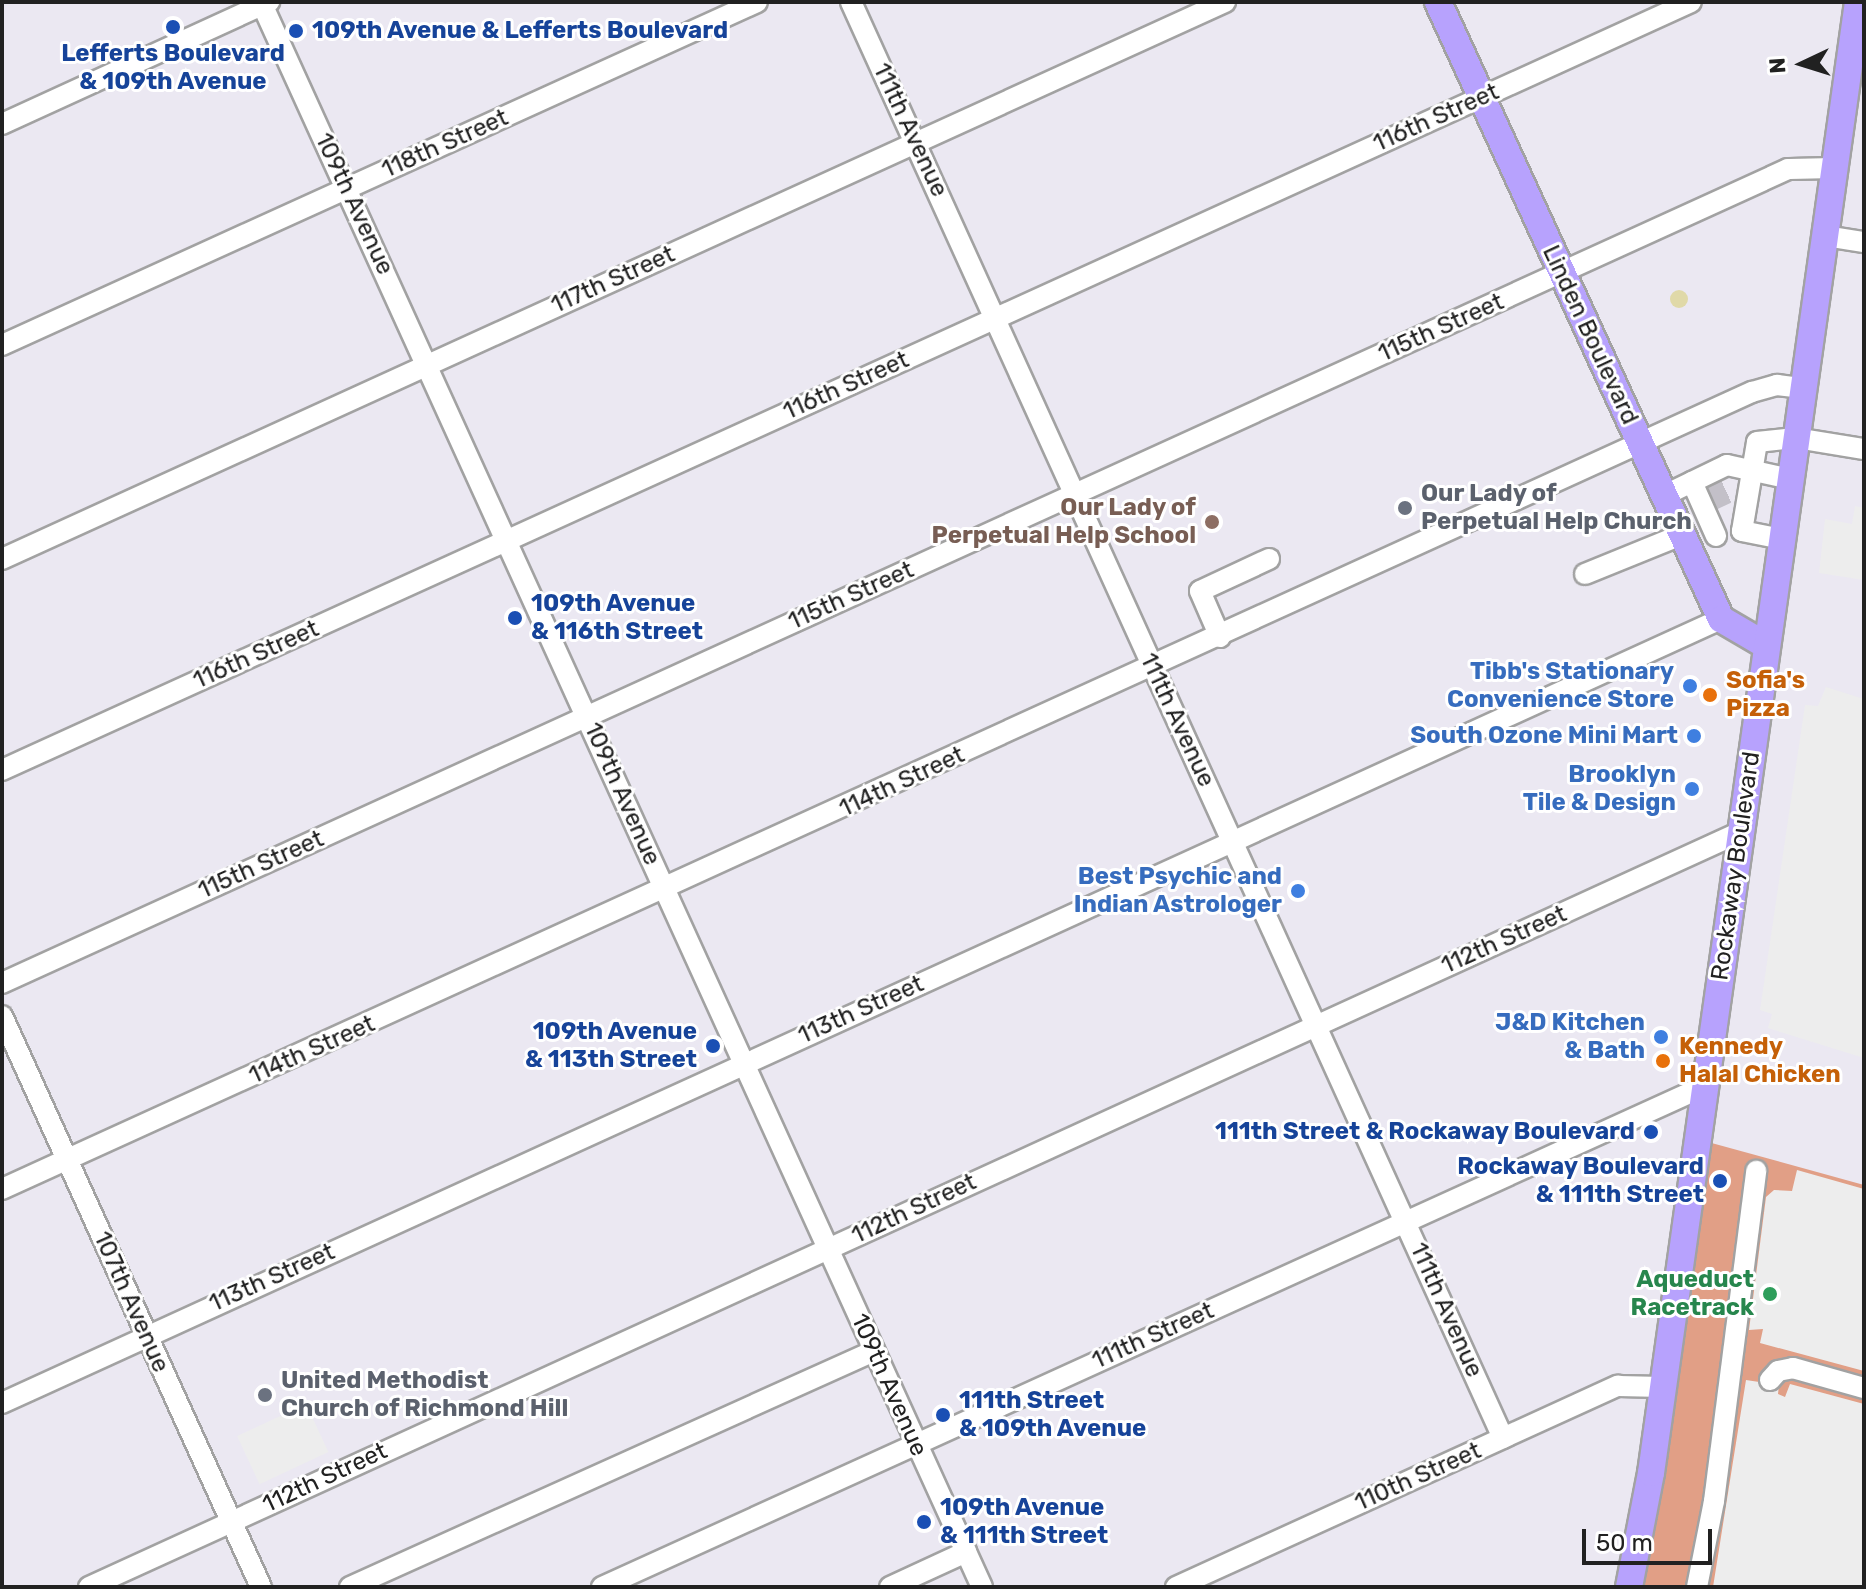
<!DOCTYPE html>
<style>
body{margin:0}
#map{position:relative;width:1866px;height:1589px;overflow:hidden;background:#ebe8f2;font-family:Rubik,sans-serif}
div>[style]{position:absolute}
.pitch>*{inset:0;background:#e19f86}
.parking>*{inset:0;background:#ededed;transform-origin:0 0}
.water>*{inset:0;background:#e0d9a8}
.round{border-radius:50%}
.minor-tunnel>*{height:20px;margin-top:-10px;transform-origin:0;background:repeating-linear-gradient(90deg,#c3c0c8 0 20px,transparent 0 30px)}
.roads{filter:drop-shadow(2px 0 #a2a2a2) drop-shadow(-2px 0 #a2a2a2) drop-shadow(0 2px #a2a2a2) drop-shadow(0 -2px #a2a2a2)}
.minor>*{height:20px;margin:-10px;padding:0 10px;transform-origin:10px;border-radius:10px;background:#fff}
.major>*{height:26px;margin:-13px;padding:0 13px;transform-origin:13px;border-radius:13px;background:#b7a2fd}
.dots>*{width:22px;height:22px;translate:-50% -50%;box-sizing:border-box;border:4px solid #fff;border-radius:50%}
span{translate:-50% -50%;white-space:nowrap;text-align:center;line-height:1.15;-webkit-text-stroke:6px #fff;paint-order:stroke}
.transit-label{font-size:24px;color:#164399;font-weight:700}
.left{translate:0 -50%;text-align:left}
.right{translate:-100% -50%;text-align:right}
.street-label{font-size:24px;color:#212121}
.worship-label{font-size:24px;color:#5b616d;font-weight:700}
.education-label{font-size:24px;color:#785e54;font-weight:700}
.shop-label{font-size:24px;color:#366cbe;font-weight:700}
.food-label{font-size:24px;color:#c56008;font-weight:700}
.leisure-label{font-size:24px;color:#27864d;font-weight:700}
.frame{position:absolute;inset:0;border:4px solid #212121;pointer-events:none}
.north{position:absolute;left:1762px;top:24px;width:80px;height:80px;-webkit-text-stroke:6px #fff;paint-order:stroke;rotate:266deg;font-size:22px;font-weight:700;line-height:32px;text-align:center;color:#212121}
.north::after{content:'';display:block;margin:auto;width:28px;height:36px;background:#212121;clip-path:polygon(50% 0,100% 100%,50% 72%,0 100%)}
.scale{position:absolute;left:1582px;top:1529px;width:130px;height:36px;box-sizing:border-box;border:4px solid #212121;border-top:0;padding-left:10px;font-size:24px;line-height:28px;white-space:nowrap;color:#212121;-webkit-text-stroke:6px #fff;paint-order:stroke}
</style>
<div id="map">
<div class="pitch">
<i style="clip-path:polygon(1697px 1139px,1864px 1185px,1864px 1587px,1629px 1587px)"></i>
</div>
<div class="parking">
<i style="clip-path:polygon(1855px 506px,1864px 508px,1864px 580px,1819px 573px,1825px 519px,1852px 524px)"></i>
<i style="clip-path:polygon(1826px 687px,1864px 699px,1864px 1058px,1768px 1028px,1772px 1014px,1760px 1010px,1805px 705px,1818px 706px)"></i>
<i style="clip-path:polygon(1797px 1170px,1864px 1189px,1864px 1371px,1760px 1343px,1763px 1329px,1749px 1330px,1766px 1197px,1774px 1190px,1792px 1191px)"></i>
<i style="clip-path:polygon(1746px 1380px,1779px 1385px,1778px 1394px,1785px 1397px,1790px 1384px,1864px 1404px,1864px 1587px,1713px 1587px)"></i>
<i style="left:306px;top:1404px;width:53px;height:76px;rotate:65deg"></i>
</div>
<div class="water">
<i class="round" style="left:1670px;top:290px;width:18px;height:18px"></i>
</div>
<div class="minor-tunnel">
<i style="left:1703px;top:489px;width:29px;rotate:-25deg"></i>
<i style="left:1709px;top:502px;width:29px;rotate:-25deg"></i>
</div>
<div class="roads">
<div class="minor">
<i style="left:261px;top:2px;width:1741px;rotate:65.54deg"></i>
<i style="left:851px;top:2px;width:1577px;rotate:65.58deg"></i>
<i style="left:2px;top:124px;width:294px;rotate:-24.6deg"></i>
<i style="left:1825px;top:236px;width:39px;rotate:9deg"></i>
<i style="left:2px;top:345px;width:829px;rotate:-24.43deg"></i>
<i style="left:1692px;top:482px;width:59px;rotate:66deg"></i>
<i style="left:1663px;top:496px;width:71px;rotate:-25.8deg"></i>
<i style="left:1727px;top:465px;width:65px;rotate:12.5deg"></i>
<i style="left:1782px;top:539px;width:41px;rotate:-168.7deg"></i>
<i style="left:1742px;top:531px;width:90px;rotate:-80.4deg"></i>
<i style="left:1757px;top:442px;width:39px;rotate:-6deg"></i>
<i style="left:1796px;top:438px;width:69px;rotate:9.2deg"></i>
<i style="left:2px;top:559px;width:1344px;rotate:-24.49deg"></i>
<i style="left:1585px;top:574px;width:104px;rotate:-22.1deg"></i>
<i style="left:1220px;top:637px;width:50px;rotate:-113.5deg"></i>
<i style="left:1200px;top:591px;width:76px;rotate:-24.9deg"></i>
<i style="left:2px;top:770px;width:1855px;rotate:-24.45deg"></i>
<i style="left:2px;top:983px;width:1963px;rotate:-24.5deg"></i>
<i style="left:1788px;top:169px;width:47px;rotate:-1.2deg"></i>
<i style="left:2px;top:1016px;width:627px;rotate:65.6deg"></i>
<i style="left:2px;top:1189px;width:1923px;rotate:-24.49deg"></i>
<i style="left:1752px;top:392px;width:26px;rotate:-16deg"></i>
<i style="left:1777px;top:385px;width:26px;rotate:7deg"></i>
<i style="left:1770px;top:1380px;width:12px;rotate:-48deg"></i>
<i style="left:1778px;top:1371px;width:15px;rotate:-11deg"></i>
<i style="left:1793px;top:1368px;width:74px;rotate:15.7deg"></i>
<i style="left:2px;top:1403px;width:1889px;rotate:-24.52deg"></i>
<i style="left:89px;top:1587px;width:1815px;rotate:-24.57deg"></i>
<i style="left:350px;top:1587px;width:575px;rotate:-24.25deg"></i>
<i style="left:602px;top:1587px;width:1211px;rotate:-24.43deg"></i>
<i style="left:890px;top:1587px;width:84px;rotate:-24.7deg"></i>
<i style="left:1176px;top:1587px;width:486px;rotate:-24.5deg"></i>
<i style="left:1618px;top:1386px;width:45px;rotate:1.3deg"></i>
<i style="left:1697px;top:1587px;width:88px;rotate:-78.8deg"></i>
<i style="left:1714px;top:1501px;width:333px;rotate:-82.7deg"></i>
</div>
<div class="major">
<i style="left:1438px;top:2px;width:679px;rotate:65.36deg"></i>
<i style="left:1721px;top:619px;width:53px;rotate:30.4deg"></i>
<i style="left:1629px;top:1587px;width:116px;rotate:-79.1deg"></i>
<i style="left:1651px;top:1473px;width:1485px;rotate:-81.99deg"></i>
</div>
</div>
<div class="dots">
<i style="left:173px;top:27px;background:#1a4fb4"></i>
<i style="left:296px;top:31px;background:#1a4fb4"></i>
<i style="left:1405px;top:508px;background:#6b7280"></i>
<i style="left:1212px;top:522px;background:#8d6e63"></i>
<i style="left:515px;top:618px;background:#1a4fb4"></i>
<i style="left:1690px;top:686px;background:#3f7fe0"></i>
<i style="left:1710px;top:695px;background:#e8710a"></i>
<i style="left:1694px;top:736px;background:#3f7fe0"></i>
<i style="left:1692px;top:789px;background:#3f7fe0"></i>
<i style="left:1298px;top:891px;background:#3f7fe0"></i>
<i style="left:1661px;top:1037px;background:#3f7fe0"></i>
<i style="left:713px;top:1046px;background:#1a4fb4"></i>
<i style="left:1663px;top:1061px;background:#e8710a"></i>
<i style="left:1651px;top:1132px;background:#1a4fb4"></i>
<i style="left:1720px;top:1181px;background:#1a4fb4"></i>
<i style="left:1770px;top:1294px;background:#2e9e5b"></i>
<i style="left:265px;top:1395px;background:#6b7280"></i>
<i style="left:943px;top:1415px;background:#1a4fb4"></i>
<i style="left:924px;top:1522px;background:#1a4fb4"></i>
</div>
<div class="transit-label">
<span class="left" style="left:312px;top:31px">109th Avenue &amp; Lefferts Boulevard</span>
<span style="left:173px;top:68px">Lefferts Boulevard<br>&amp; 109th Avenue</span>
<span class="left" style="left:531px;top:618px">109th Avenue<br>&amp; 116th Street</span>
<span class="right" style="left:697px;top:1046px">109th Avenue<br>&amp; 113th Street</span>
<span class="right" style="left:1635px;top:1132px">111th Street &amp; Rockaway Boulevard</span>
<span class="right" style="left:1704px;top:1181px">Rockaway Boulevard<br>&amp; 111th Street</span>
<span class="left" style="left:959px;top:1415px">111th Street<br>&amp; 109th Avenue</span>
<span class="left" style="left:940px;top:1522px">109th Avenue<br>&amp; 111th Street</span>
</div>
<div class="street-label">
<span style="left:1436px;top:118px;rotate:-24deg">116th Street</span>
<span style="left:910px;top:130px;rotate:65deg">111th Avenue</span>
<span style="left:445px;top:144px;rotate:-24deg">118th Street</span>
<span style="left:354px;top:204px;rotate:65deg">109th Avenue</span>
<span style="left:613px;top:280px;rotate:-24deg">117th Street</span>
<span style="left:1441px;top:328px;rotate:-24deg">115th Street</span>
<span style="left:1590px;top:335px;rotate:65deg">Linden Boulevard</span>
<span style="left:846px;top:386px;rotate:-24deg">116th Street</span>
<span style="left:851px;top:596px;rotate:-24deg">115th Street</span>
<span style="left:256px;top:655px;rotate:-24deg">116th Street</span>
<span style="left:1177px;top:720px;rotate:65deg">111th Avenue</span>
<span style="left:902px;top:782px;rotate:-25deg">114th Street</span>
<span style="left:622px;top:794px;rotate:66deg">109th Avenue</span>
<span style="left:261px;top:865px;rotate:-24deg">115th Street</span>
<span style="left:1736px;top:866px;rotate:-82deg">Rockaway Boulevard</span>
<span style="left:1504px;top:940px;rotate:-24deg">112th Street</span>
<span style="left:861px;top:1010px;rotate:-24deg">113th Street</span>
<span style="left:312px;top:1050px;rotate:-24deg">114th Street</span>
<span style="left:914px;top:1209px;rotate:-25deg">112th Street</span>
<span style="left:272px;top:1278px;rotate:-24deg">113th Street</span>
<span style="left:131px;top:1302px;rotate:66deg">107th Avenue</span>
<span style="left:1446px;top:1310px;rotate:66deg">111th Avenue</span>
<span style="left:1153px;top:1336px;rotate:-24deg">111th Street</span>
<span style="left:889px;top:1385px;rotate:66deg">109th Avenue</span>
<span style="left:1418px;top:1477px;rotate:-24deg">110th Street</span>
<span style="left:325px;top:1478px;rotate:-25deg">112th Street</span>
</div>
<div class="worship-label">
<span class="left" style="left:1421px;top:508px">Our Lady of<br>Perpetual Help Church</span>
<span class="left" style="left:281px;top:1395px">United Methodist<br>Church of Richmond Hill</span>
</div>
<div class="education-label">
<span class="right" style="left:1196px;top:522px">Our Lady of<br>Perpetual Help School</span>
</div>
<div class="shop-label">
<span class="right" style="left:1674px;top:686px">Tibb's Stationary<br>Convenience Store</span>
<span class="right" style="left:1678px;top:736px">South Ozone Mini Mart</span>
<span class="right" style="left:1676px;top:789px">Brooklyn<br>Tile &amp; Design</span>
<span class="right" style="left:1282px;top:891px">Best Psychic and<br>Indian Astrologer</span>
<span class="right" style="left:1645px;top:1037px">J&amp;D Kitchen<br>&amp; Bath</span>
</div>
<div class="food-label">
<span class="left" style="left:1726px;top:695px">Sofia's<br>Pizza</span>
<span class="left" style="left:1679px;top:1061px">Kennedy<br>Halal Chicken</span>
</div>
<div class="leisure-label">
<span class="right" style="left:1754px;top:1294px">Aqueduct<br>Racetrack</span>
</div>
<div class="frame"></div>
<div class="north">N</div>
<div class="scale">50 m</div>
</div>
